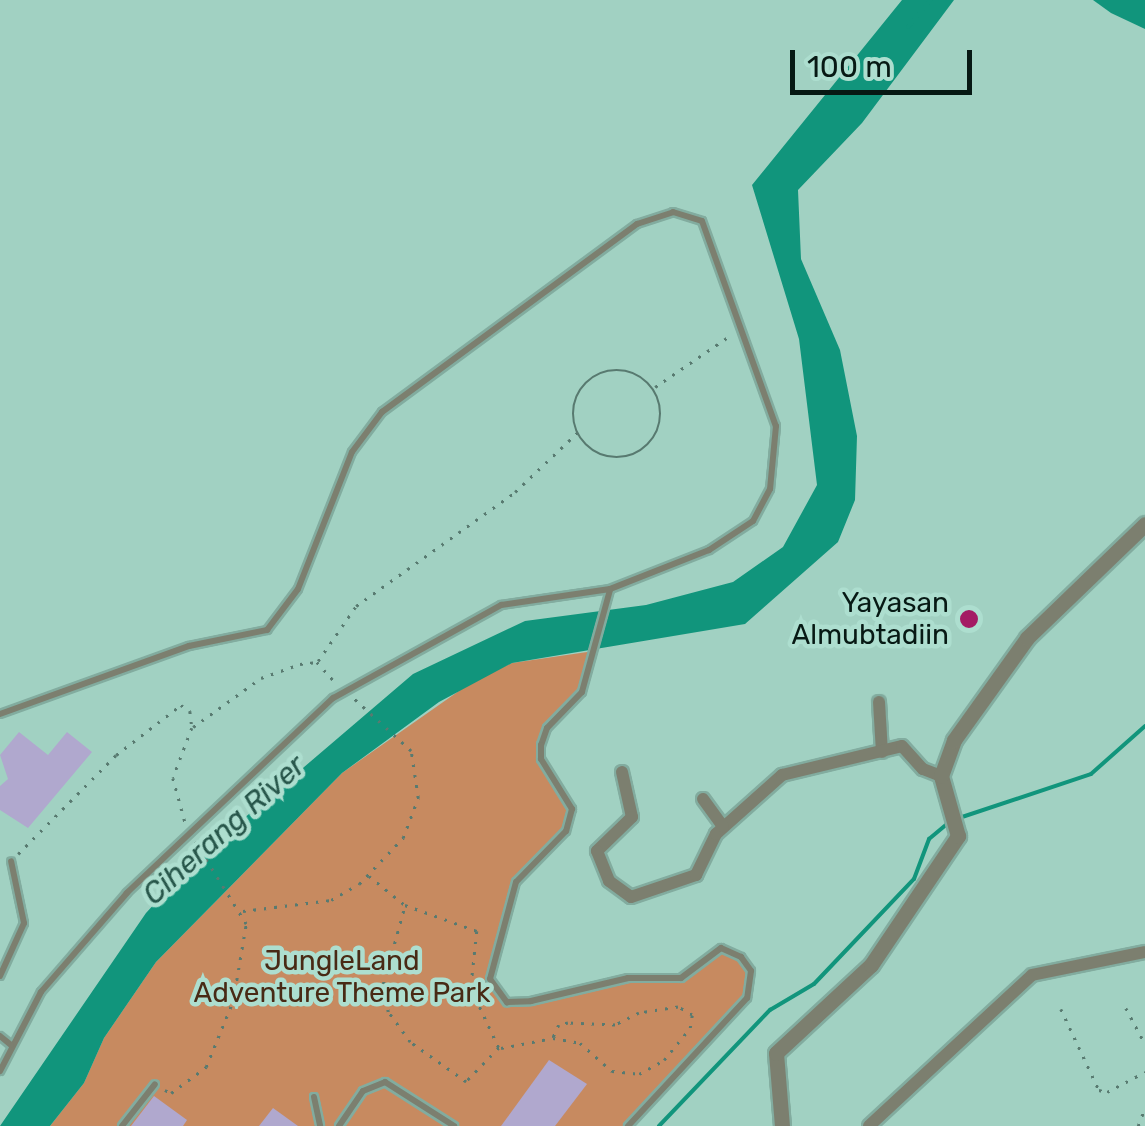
<!DOCTYPE html>
<style>
body{margin:0}
#map{position:relative;width:1145px;height:1126px;overflow:hidden;background:#a1d1c2;font-family:Rubik,sans-serif}
div>[style]{position:absolute}
.green>*{inset:0;background:#c78a60}
.water>*{inset:0;background:#11957c}
.stream>*{height:4px;margin:-2px;padding:0 2px;transform-origin:2px;border-radius:2px;background:#11957c}
.building>*{inset:0;background:#b0a8ce}
.path>*{height:2.5px;margin-top:-1.25px;transform-origin:0;background:repeating-linear-gradient(90deg,#587a70 0 2.5px,transparent 0 10.5px)}
.path>.ring{margin:-1.25px;padding:0;box-sizing:content-box;background:none;border:2.5px solid #587a70;border-radius:50%}
.roads{filter:drop-shadow(2px 0 #82ac9f) drop-shadow(-2px 0 #82ac9f) drop-shadow(0 2px #82ac9f) drop-shadow(0 -2px #82ac9f)}
.service>*{height:6px;margin:-3px;padding:0 3px;transform-origin:3px;border-radius:3px;background:#7c7f6f}
.minor>*{height:12px;margin:-6px;padding:0 6px;transform-origin:6px;border-radius:6px;background:#7c7f6f}
.tertiary>*{height:15px;margin:-7.5px;padding:0 7.5px;transform-origin:7.5px;border-radius:7.5px;background:#7c7f6f}
.dots>*{width:28px;height:28px;translate:-50% -50%;box-sizing:border-box;border:5px solid #addecf;border-radius:50%}
span{translate:-50% -50%;white-space:nowrap;text-align:center;line-height:1.15;-webkit-text-stroke:9px #addecf;paint-order:stroke}
.poi-label{font-size:28px;color:#071914}
.right{translate:-100% -50%;text-align:right}
.park-label{font-size:28px;color:#482a15}
.water-label{font-size:30px;color:#27564a;font-style:italic}
.scale{position:absolute;left:790px;top:50px;width:182px;height:45px;box-sizing:border-box;border:5px solid #071914;border-top:0;padding-left:12px;font-size:30px;line-height:35px;white-space:nowrap;color:#071914;-webkit-text-stroke:8px #addecf;paint-order:stroke}
</style>
<div id="map">
<div class="green">
<i style="clip-path:polygon(594px 651px,582px 692px,547px 728px,541px 759px,572px 809px,566px 831px,516px 882px,490px 979px,495px 994px,507px 1002px,531px 1001px,628px 978px,681px 978px,721px 948px,741px 957px,752px 985px,628px 1126px,50px 1126px,84px 1083px,104px 1038px,156px 962px,342px 773px,476px 679px,512px 663px)"></i>
</div>
<div class="water">
<i style="clip-path:polygon(902px 0,954px 0,862px 123px,798px 190px,801px 259px,840px 350px,857px 436px,855px 500px,838px 542px,745px 624px,512px 663px,439px 702px,342px 773px,156px 962px,104px 1038px,84px 1083px,50px 1126px,0 1126px,146px 913px,194px 861px,413px 674px,525px 621px,646px 605px,733px 582px,783px 547px,817px 485px,799px 339px,752px 185px)"></i>
<i style="clip-path:polygon(1093px 0,1145px 0,1145px 29px,1111px 13px)"></i>
</div>
<div class="stream">
<i style="left:908px;top:27px;width:35px;rotate:-50deg"></i>
<i style="left:874px;top:70px;width:21px;rotate:-51deg"></i>
<i style="left:956px;top:819px;width:142px;rotate:-18.4deg"></i>
<i style="left:1091px;top:774px;width:72px;rotate:-41.6deg"></i>
<i style="left:659px;top:1126px;width:161px;rotate:-46.3deg"></i>
<i style="left:770px;top:1010px;width:51px;rotate:-30.6deg"></i>
<i style="left:814px;top:984px;width:145px;rotate:-46.4deg"></i>
<i style="left:914px;top:879px;width:43px;rotate:-69.4deg"></i>
<i style="left:929px;top:839px;width:25px;rotate:-40deg"></i>
</div>
<div class="building">
<i style="clip-path:polygon(19px 732px,48px 755px,67px 732px,92px 752px,28px 828px,0 810px,0 786px,8px 779px,0 755px)"></i>
<i style="clip-path:polygon(549px 1060px,587px 1084px,555px 1126px,501px 1126px)"></i>
<i style="clip-path:polygon(154px 1096px,187px 1120px,183px 1126px,131px 1126px)"></i>
<i style="clip-path:polygon(273px 1108px,298px 1126px,259px 1126px)"></i>
</div>
<div class="path">
<i class="ring" style="left:573px;top:370px;width:85.5px;height:85.5px"></i>
<i style="left:655px;top:387px;width:92px;rotate:-34.4deg"></i>
<i style="left:318px;top:661px;width:67px;rotate:-55.4deg"></i>
<i style="left:356px;top:606px;width:196px;rotate:-35.6deg"></i>
<i style="left:515px;top:492px;width:86px;rotate:-43.6deg"></i>
<i style="left:193px;top:727px;width:84px;rotate:-35.8deg"></i>
<i style="left:261px;top:678px;width:41px;rotate:-19.7deg"></i>
<i style="left:300px;top:664px;width:17px;rotate:-7deg"></i>
<i style="left:317px;top:662px;width:30px;rotate:48deg"></i>
<i style="left:18px;top:854px;width:139px;rotate:-45.3deg"></i>
<i style="left:116px;top:755px;width:82px;rotate:-37.6deg"></i>
<i style="left:181px;top:705px;width:11px;rotate:34deg"></i>
<i style="left:190px;top:711px;width:17px;rotate:83deg"></i>
<i style="left:192px;top:728px;width:53px;rotate:110.8deg"></i>
<i style="left:173px;top:778px;width:46px;rotate:74.7deg"></i>
<i style="left:369px;top:876px;width:46px;rotate:38.9deg"></i>
<i style="left:405px;top:905px;width:77px;rotate:19.9deg"></i>
<i style="left:477px;top:931px;width:57px;rotate:96deg"></i>
<i style="left:471px;top:988px;width:66px;rotate:65deg"></i>
<i style="left:499px;top:1048px;width:47px;rotate:134.1deg"></i>
<i style="left:466px;top:1082px;width:69px;rotate:-144.5deg"></i>
<i style="left:410px;top:1042px;width:37px;rotate:-126deg"></i>
<i style="left:388px;top:1012px;width:28px;rotate:-100deg"></i>
<i style="left:383px;top:984px;width:82px;rotate:-74.4deg"></i>
<i style="left:243px;top:911px;width:89px;rotate:-7.1deg"></i>
<i style="left:331px;top:900px;width:32px;rotate:-30deg"></i>
<i style="left:359px;top:884px;width:64px;rotate:-46.3deg"></i>
<i style="left:403px;top:838px;width:43px;rotate:-69.4deg"></i>
<i style="left:418px;top:798px;width:48px;rotate:-98.5deg"></i>
<i style="left:411px;top:751px;width:77px;rotate:-137.6deg"></i>
<i style="left:1126px;top:1008px;width:40px;rotate:62deg"></i>
<i style="left:1061px;top:1009px;width:89px;rotate:64.9deg"></i>
<i style="left:1099px;top:1090px;width:8px;rotate:14deg"></i>
<i style="left:1107px;top:1092px;width:43px;rotate:-27.8deg"></i>
<i style="left:501px;top:1048px;width:53px;rotate:-10.9deg"></i>
<i style="left:553px;top:1038px;width:27px;rotate:10deg"></i>
<i style="left:580px;top:1043px;width:43px;rotate:41.2deg"></i>
<i style="left:612px;top:1071px;width:27px;rotate:6deg"></i>
<i style="left:639px;top:1074px;width:29px;rotate:-29deg"></i>
<i style="left:664px;top:1060px;width:41px;rotate:-50.9deg"></i>
<i style="left:690px;top:1028px;width:13px;rotate:-81deg"></i>
<i style="left:692px;top:1015px;width:16px;rotate:-150deg"></i>
<i style="left:678px;top:1007px;width:39px;rotate:171deg"></i>
<i style="left:639px;top:1013px;width:27px;rotate:153deg"></i>
<i style="left:615px;top:1025px;width:47px;rotate:-177.6deg"></i>
<i style="left:568px;top:1023px;width:9px;rotate:167deg"></i>
<i style="left:559px;top:1025px;width:14px;rotate:115deg"></i>
<i style="left:165px;top:1090px;width:7px;rotate:27deg"></i>
<i style="left:171px;top:1093px;width:44px;rotate:-36.6deg"></i>
<i style="left:206px;top:1067px;width:71px;rotate:-67.8deg"></i>
<i style="left:233px;top:1001px;width:78px;rotate:-80.4deg"></i>
<i style="left:246px;top:924px;width:97px;rotate:-121.9deg"></i>
<i style="left:1138px;top:1126px;width:19px;rotate:-69deg"></i>
</div>
<div class="roads">
<div class="service">
<i style="left:610px;top:590px;width:106px;rotate:105.4deg"></i>
<i style="left:582px;top:692px;width:50px;rotate:134.2deg"></i>
<i style="left:547px;top:728px;width:18px;rotate:109deg"></i>
<i style="left:541px;top:745px;width:14px;rotate:90deg"></i>
<i style="left:541px;top:759px;width:59px;rotate:58.2deg"></i>
<i style="left:572px;top:809px;width:23px;rotate:105deg"></i>
<i style="left:566px;top:831px;width:71px;rotate:134.4deg"></i>
<i style="left:516px;top:882px;width:100px;rotate:105deg"></i>
<i style="left:490px;top:979px;width:29px;rotate:54deg"></i>
<i style="left:507px;top:1002px;width:24px;rotate:-2deg"></i>
<i style="left:531px;top:1001px;width:100px;rotate:-13.3deg"></i>
<i style="left:628px;top:978px;width:53px"></i>
<i style="left:681px;top:978px;width:50px;rotate:-36.9deg"></i>
<i style="left:721px;top:948px;width:22px;rotate:24deg"></i>
<i style="left:741px;top:957px;width:17px;rotate:54deg"></i>
<i style="left:751px;top:971px;width:27px;rotate:98deg"></i>
<i style="left:747px;top:998px;width:175px;rotate:132.9deg"></i>
<i style="left:0;top:714px;width:201px;rotate:-19.8deg"></i>
<i style="left:189px;top:646px;width:80px;rotate:-11.6deg"></i>
<i style="left:267px;top:630px;width:51px;rotate:-52.9deg"></i>
<i style="left:298px;top:589px;width:147px;rotate:-68.5deg"></i>
<i style="left:352px;top:452px;width:50px;rotate:-53.1deg"></i>
<i style="left:382px;top:412px;width:317px;rotate:-36.4deg"></i>
<i style="left:637px;top:224px;width:38px;rotate:-18deg"></i>
<i style="left:673px;top:212px;width:30px;rotate:17deg"></i>
<i style="left:702px;top:221px;width:218px;rotate:70.2deg"></i>
<i style="left:776px;top:426px;width:63px;rotate:95.4deg"></i>
<i style="left:770px;top:489px;width:36px;rotate:118deg"></i>
<i style="left:753px;top:521px;width:53px;rotate:146.6deg"></i>
<i style="left:709px;top:550px;width:106px;rotate:158.5deg"></i>
<i style="left:610px;top:589px;width:110px;rotate:171.6deg"></i>
<i style="left:501px;top:605px;width:192px;rotate:151deg"></i>
<i style="left:333px;top:698px;width:284px;rotate:136.6deg"></i>
<i style="left:127px;top:893px;width:131px;rotate:131deg"></i>
<i style="left:41px;top:992px;width:89px;rotate:117.4deg"></i>
<i style="left:0;top:976px;width:58px;rotate:-65.6deg"></i>
<i style="left:24px;top:923px;width:63px;rotate:-101.8deg"></i>
<i style="left:0;top:1036px;width:14px;rotate:39deg"></i>
<i style="left:314px;top:1097px;width:30px;rotate:78deg"></i>
<i style="left:122px;top:1126px;width:53px;rotate:-51.8deg"></i>
<i style="left:339px;top:1126px;width:42px;rotate:-55.6deg"></i>
<i style="left:363px;top:1091px;width:24px;rotate:-22deg"></i>
<i style="left:385px;top:1082px;width:82px;rotate:32.5deg"></i>
</div>
<div class="minor">
<i style="left:879px;top:702px;width:50px;rotate:86.6deg"></i>
<i style="left:622px;top:772px;width:46px;rotate:77.5deg"></i>
<i style="left:632px;top:817px;width:49px;rotate:135.8deg"></i>
<i style="left:597px;top:851px;width:32px;rotate:68deg"></i>
<i style="left:609px;top:881px;width:27px;rotate:36deg"></i>
<i style="left:631px;top:897px;width:69px;rotate:-18.7deg"></i>
<i style="left:696px;top:875px;width:46px;rotate:-64deg"></i>
<i style="left:716px;top:834px;width:89px;rotate:-41.8deg"></i>
<i style="left:782px;top:775px;width:123px;rotate:-13.6deg"></i>
<i style="left:902px;top:746px;width:31px;rotate:48deg"></i>
<i style="left:923px;top:769px;width:19px;rotate:21deg"></i>
<i style="left:703px;top:799px;width:34px;rotate:54deg"></i>
<i style="left:869px;top:1126px;width:222px;rotate:-42.8deg"></i>
<i style="left:1032px;top:975px;width:115px;rotate:-11.5deg"></i>
</div>
<div class="tertiary">
<i style="left:782px;top:1126px;width:73px;rotate:-94.7deg"></i>
<i style="left:776px;top:1053px;width:129px;rotate:-42.8deg"></i>
<i style="left:871px;top:965px;width:156px;rotate:-56deg"></i>
<i style="left:958px;top:836px;width:62px;rotate:-105.8deg"></i>
<i style="left:941px;top:776px;width:38px;rotate:-70deg"></i>
<i style="left:954px;top:740px;width:125px;rotate:-54.4deg"></i>
<i style="left:1027px;top:638px;width:164px;rotate:-44deg"></i>
</div>
</div>
<div class="dots">
<i style="left:969px;top:619px;background:#a41b64"></i>
</div>
<div class="poi-label">
<span class="right" style="left:949px;top:619px">Yayasan<br>Almubtadiin</span>
</div>
<div class="park-label">
<span style="left:342px;top:977px">JungleLand<br>Adventure Theme Park</span>
</div>
<div class="water-label">
<span style="left:224px;top:830px;rotate:-42deg">Ciherang River</span>
</div>
<div class="scale">100 m</div>
</div>
